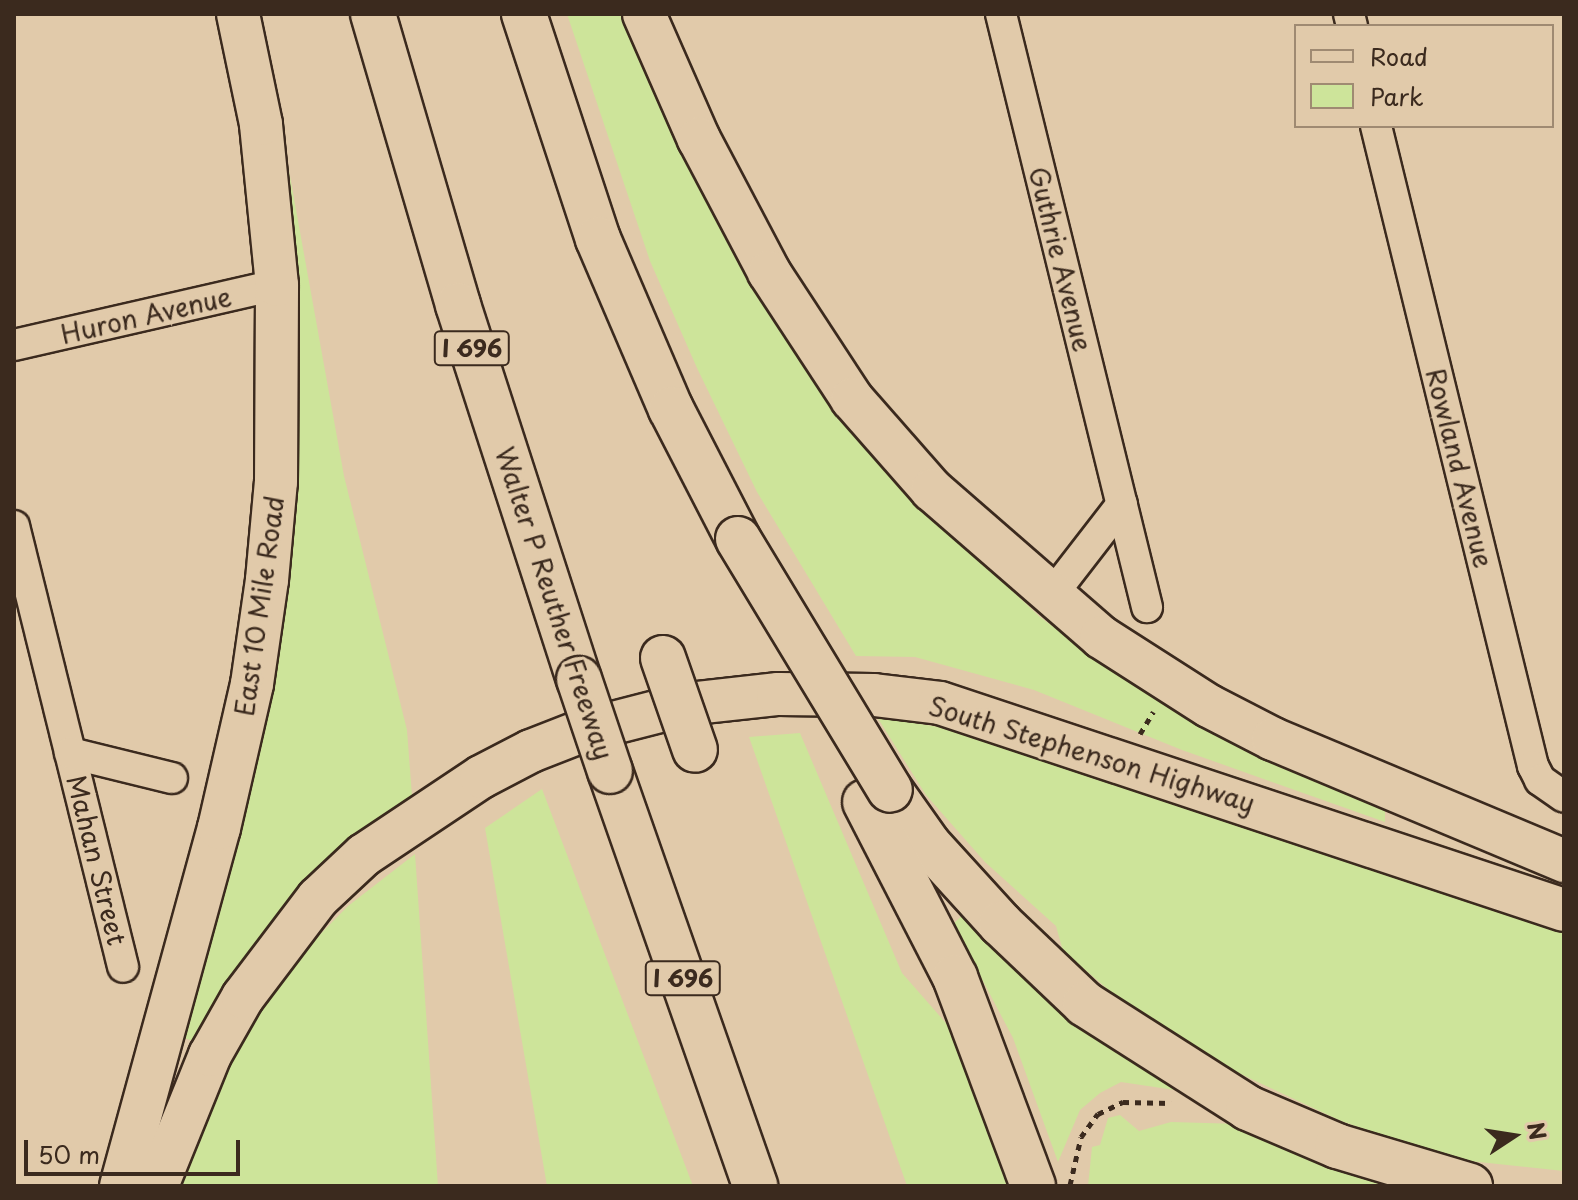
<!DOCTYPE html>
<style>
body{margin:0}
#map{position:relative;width:1578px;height:1200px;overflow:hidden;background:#e1caaa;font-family:"Playpen Sans",sans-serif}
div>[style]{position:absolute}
.green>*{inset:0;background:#cde49a}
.path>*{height:5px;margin-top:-2.5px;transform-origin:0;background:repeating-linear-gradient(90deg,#3b2a1e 0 6px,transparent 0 12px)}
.roads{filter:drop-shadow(2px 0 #3b2a1e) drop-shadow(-2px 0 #3b2a1e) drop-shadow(0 2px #3b2a1e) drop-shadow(0 -2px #3b2a1e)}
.minor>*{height:30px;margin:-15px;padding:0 15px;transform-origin:15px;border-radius:15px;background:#e1caaa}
.secondary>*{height:42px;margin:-21px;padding:0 21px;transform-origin:21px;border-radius:21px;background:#e1caaa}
.motorway>*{height:44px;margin:-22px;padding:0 22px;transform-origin:22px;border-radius:22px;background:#e1caaa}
.bridges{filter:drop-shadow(2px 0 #3b2a1e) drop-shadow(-2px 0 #3b2a1e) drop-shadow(0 2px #3b2a1e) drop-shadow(0 -2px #3b2a1e)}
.motorway-bridge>*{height:44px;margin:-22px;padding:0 22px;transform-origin:22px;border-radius:22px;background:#e1caaa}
span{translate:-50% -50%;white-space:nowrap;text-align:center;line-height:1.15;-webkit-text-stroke:6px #e1caaa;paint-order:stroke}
.shield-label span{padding:2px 6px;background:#e1caaa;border:2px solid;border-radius:6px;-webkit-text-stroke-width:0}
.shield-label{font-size:24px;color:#3b2a1e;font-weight:700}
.street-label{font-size:26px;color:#3b2a1e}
.frame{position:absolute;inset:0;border:16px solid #3b2a1e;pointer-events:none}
.legend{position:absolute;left:1294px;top:24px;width:260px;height:104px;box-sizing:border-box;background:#e1caaa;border:2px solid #9f8a72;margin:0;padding:10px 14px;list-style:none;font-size:24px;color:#3b2a1e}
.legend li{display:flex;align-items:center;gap:16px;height:40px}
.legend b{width:40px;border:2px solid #9f8a72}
.north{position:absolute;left:1474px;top:1096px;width:80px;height:80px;-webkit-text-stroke:6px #e1caaa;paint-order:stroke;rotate:78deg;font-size:22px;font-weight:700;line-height:32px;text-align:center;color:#3b2a1e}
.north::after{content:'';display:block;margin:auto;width:28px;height:36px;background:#3b2a1e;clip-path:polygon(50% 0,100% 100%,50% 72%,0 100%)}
.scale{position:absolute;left:24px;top:1140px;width:216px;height:36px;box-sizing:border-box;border:4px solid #3b2a1e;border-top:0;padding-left:10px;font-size:24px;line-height:28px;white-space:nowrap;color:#3b2a1e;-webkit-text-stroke:6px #e1caaa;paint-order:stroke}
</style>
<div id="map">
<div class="green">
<i style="clip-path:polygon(567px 14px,623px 14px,689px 160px,772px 316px,871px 449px,938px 520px,1040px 617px,1129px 682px,1192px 719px,1385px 808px,1385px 822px,1182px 750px,1034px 690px,915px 657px,856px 656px,757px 492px,697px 368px,650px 261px)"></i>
<i style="clip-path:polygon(284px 143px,344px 476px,407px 730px,412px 796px,296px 896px,249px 953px,193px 1041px,181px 1037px,295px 286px)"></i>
<i style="clip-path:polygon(877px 717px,964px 731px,1564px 930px,1564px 1171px,1451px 1159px,1341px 1121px,1228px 1068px,1138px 1015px,1063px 951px,1056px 926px,985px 862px,926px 795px)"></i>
<i style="clip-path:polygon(800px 733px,902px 973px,952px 1030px,1009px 1186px,907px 1186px,749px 737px)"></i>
<i style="clip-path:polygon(542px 789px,693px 1186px,547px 1186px,485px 828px)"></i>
<i style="clip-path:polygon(415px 854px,438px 1186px,177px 1186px,233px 1051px,286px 969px,348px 906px)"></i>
<i style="clip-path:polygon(965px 913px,1188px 1092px,1121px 1082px,1100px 1093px,1080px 1110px,1058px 1162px,1013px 1038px,953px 924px)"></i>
<i style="clip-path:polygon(1120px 1115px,1139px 1131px,1171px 1122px,1240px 1124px,1275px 1144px,1397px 1186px,1088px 1186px,1092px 1147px,1100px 1145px,1108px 1118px)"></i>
</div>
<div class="path">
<i style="left:1140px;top:734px;width:26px;rotate:-59deg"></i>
<i style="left:1070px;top:1185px;width:49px;rotate:-77.1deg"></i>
<i style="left:1081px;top:1137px;width:29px;rotate:-54deg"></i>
<i style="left:1098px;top:1114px;width:28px;rotate:-26deg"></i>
<i style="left:1123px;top:1102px;width:48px;rotate:1.2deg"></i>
</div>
<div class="roads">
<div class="minor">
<i style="left:1001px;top:14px;width:611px;rotate:76.17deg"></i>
<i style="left:1349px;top:14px;width:12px;rotate:76deg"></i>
<i style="left:1376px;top:126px;width:659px;rotate:76.22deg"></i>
<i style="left:1533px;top:766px;width:16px;rotate:63deg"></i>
<i style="left:1540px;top:780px;width:29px;rotate:35deg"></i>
<i style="left:14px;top:345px;width:270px;rotate:-12.9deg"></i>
<i style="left:14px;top:526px;width:454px;rotate:76.1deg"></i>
<i style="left:1051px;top:596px;width:116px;rotate:-52.3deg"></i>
<i style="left:70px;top:753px;width:105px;rotate:13.8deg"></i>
</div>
<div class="secondary">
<i style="left:644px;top:14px;width:137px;rotate:66.3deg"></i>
<i style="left:699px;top:139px;width:150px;rotate:62.2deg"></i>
<i style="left:769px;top:272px;width:152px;rotate:56.8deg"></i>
<i style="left:852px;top:399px;width:121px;rotate:48.7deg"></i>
<i style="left:932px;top:490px;width:224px;rotate:41deg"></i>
<i style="left:1101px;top:637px;width:128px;rotate:32.6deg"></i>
<i style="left:1209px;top:706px;width:72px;rotate:27.3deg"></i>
<i style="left:1273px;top:739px;width:316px;rotate:22.7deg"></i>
<i style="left:121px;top:1186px;width:371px;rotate:-74.7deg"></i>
<i style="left:219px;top:828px;width:148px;rotate:-77.1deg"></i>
<i style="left:252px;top:684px;width:105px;rotate:-81.8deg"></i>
<i style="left:267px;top:580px;width:98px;rotate:-84.8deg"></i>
<i style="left:276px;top:482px;width:197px;rotate:-89.7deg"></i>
<i style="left:277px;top:285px;width:162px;rotate:-95.7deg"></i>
<i style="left:261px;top:124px;width:112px;rotate:-101.8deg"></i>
<i style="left:157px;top:1186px;width:141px;rotate:-68deg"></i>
<i style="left:210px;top:1055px;width:67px;rotate:-60.4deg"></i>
<i style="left:243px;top:997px;width:124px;rotate:-52.9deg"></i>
<i style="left:318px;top:898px;width:63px;rotate:-43.1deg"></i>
<i style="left:364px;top:855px;width:141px;rotate:-33.7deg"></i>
<i style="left:481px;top:777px;width:56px;rotate:-27.5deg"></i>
<i style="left:531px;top:751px;width:55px;rotate:-21.4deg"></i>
<i style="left:582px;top:731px;width:108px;rotate:-14.4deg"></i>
<i style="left:687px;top:704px;width:92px;rotate:-6.3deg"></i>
<i style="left:778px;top:694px;width:96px;rotate:0.6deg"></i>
<i style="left:874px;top:695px;width:66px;rotate:6.9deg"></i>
<i style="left:940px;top:703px;width:657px;rotate:18.35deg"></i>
</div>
<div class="motorway">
<i style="left:373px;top:14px;width:303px;rotate:73.7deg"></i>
<i style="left:458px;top:305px;width:393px;rotate:72.1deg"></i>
<i style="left:524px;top:14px;width:237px;rotate:71.8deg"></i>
<i style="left:598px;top:239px;width:185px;rotate:66.8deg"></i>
<i style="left:671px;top:409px;width:146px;rotate:62.7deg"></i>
<i style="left:610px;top:771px;width:440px;rotate:70.7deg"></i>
<i style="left:890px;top:790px;width:67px;rotate:54.7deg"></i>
<i style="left:929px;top:845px;width:107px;rotate:47.7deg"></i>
<i style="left:1001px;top:924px;width:116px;rotate:43.6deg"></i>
<i style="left:1085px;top:1004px;width:193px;rotate:32.5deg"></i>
<i style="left:1248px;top:1108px;width:97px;rotate:23.1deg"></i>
<i style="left:1337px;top:1146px;width:139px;rotate:16.7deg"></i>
<i style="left:865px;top:802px;width:197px;rotate:62.8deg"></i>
<i style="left:955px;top:977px;width:223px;rotate:69.5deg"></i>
</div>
</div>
<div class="bridges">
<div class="motorway-bridge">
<i style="left:738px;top:539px;width:293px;rotate:58.8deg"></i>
<i style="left:663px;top:658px;width:97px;rotate:70.8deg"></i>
<i style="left:579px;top:679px;width:97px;rotate:71.4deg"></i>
</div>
</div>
<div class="shield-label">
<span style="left:472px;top:348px">I 696</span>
<span style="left:683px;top:978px">I 696</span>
</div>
<div class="street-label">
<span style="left:1061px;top:259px;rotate:76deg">Guthrie Avenue</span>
<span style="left:146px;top:315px;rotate:-13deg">Huron Avenue</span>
<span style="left:1460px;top:468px;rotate:76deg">Rowland Avenue</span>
<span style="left:555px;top:603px;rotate:72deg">Walter P Reuther Freeway</span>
<span style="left:259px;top:606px;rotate:-82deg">East 10 Mile Road</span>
<span style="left:1092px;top:754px;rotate:17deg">South Stephenson Highway</span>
<span style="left:97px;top:860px;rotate:76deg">Mahan Street</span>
</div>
<div class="frame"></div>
<ul class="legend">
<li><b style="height:10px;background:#e1caaa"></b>Road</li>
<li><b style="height:22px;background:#cde49a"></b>Park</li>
</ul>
<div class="north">N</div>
<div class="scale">50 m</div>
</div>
